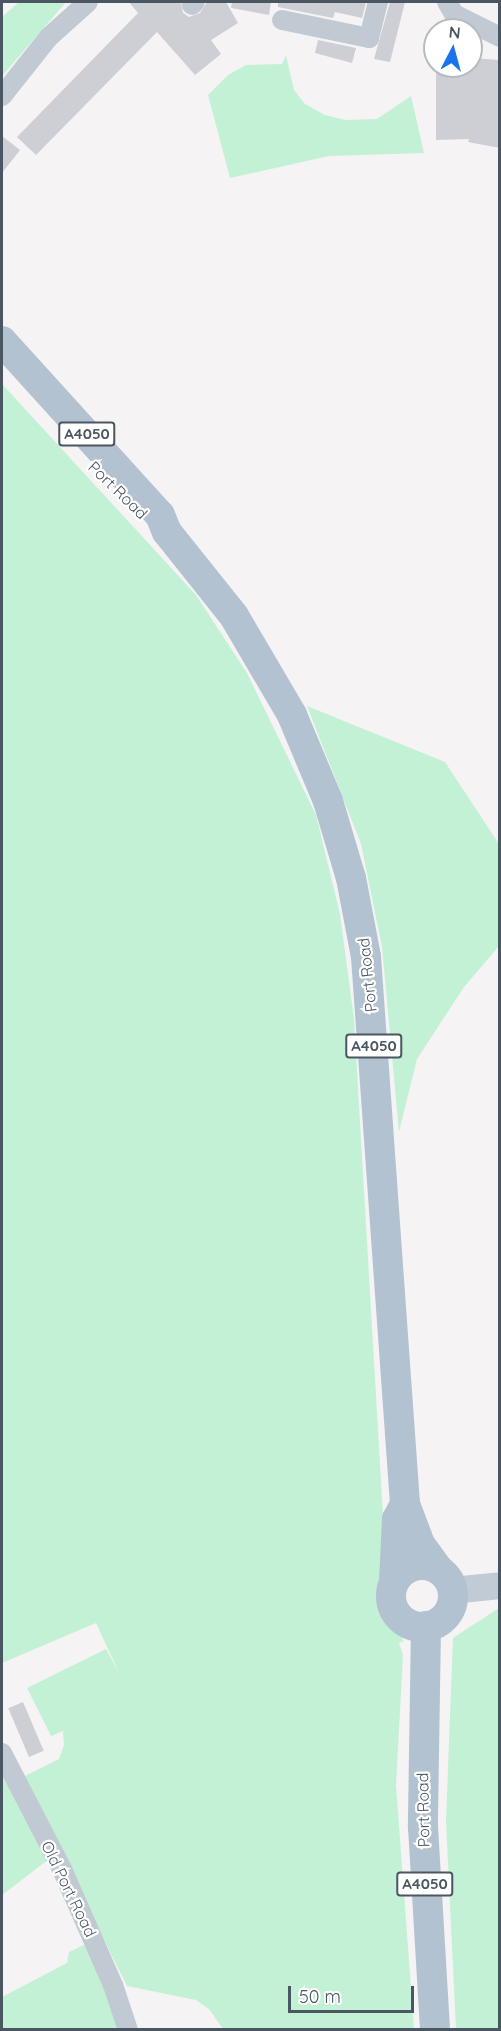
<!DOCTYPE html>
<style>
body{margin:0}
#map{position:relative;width:501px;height:2031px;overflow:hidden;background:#f5f3f3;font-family:Quicksand,sans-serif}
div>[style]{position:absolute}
.green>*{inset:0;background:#c3f1d5}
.building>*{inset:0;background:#cdcfd5;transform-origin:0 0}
.street>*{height:20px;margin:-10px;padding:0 10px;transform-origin:10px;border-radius:10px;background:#c1cad2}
.secondary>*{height:27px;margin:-13.5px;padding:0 13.5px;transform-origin:13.5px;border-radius:13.5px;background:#c1cbd6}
.primary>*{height:30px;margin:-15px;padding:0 15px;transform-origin:15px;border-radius:15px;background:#b3c2d1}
.primary>.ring{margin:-15px;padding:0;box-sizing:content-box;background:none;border:30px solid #b3c2d1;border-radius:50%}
span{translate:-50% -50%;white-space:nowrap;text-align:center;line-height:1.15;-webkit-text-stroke:4.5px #fff;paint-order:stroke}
.shield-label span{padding:2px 4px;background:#fff;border:2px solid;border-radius:4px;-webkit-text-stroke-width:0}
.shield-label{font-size:15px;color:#4a5661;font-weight:700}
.street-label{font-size:16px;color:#4a5661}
.frame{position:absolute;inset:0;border:3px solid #4a5661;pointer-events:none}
.north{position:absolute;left:423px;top:18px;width:60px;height:60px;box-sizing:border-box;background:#fff;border:2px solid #b7bbc0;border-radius:50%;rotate:6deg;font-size:16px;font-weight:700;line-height:24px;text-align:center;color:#4a5661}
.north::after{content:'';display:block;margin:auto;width:21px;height:27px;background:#1a73e8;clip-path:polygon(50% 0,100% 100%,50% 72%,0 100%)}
.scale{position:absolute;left:288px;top:1986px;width:126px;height:27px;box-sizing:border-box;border:3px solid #4a5661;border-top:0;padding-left:8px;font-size:18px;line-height:21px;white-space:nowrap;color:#4a5661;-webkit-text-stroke:4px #fff;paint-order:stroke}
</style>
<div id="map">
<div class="green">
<i style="clip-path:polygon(19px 2px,66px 2px,2px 76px,2px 17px)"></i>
<i style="clip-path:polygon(286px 55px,294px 90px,305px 104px,325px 115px,345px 120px,377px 119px,411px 96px,424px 153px,329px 156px,230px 178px,208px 95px,228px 75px,246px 65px,282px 64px)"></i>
<i style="clip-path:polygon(2px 384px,196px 595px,247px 673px,316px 815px,340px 914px,354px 1019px,386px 1567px,379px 1594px,383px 1611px,404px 1641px,399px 1643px,403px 1655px,396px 1785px,414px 2029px,223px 2029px,209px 2009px,196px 2000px,127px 1986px,23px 1777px,59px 1759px,64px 1745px,63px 1731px,51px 1736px,27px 1688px,106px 1649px,120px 1675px,96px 1623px,2px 1663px)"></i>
<i style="clip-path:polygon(307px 706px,445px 762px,499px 844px,499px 946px,464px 987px,417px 1059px,399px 1132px,382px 947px,361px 844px)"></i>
<i style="clip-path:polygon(499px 1608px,499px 2029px,456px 2029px,446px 1821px,453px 1638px)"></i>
<i style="clip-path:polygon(2px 1769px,49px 1859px,2px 1895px)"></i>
<i style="clip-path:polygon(84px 1945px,93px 1952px,121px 2029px,2px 2030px,2px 1997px,67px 1963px,69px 1952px)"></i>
</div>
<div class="building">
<i style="clip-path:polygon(129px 2px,181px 2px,183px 13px,189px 17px,200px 13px,207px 2px,226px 2px,238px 23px,211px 40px,221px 54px,195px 75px,157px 32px,36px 155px,17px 137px,138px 13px)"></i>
<i style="clip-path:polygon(232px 2px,271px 2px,269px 15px,231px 8px)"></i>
<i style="clip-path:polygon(278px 2px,366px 2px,362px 18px,335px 12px,333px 18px,278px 7px)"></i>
<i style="clip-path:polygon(390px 2px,405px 2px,390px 62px,374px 59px)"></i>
<i style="clip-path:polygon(318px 40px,356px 48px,352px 63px,315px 53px)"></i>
<i style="clip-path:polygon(471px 58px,500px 60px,500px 148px,468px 142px,469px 139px,436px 140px,436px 66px,471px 66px)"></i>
<i style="clip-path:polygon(2px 136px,20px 150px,2px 173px)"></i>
<i style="left:23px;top:1702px;width:53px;height:16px;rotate:67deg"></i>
</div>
<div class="street">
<i style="left:447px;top:2px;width:14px;rotate:60deg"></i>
<i style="left:454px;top:14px;width:51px;rotate:26.6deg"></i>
<i style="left:192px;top:5px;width:4px;rotate:-45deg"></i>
<i style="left:282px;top:20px;width:89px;rotate:11.7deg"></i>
<i style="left:369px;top:38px;width:37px;rotate:-76deg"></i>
<i style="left:2px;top:96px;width:75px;rotate:-51.5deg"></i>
<i style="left:49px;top:37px;width:52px;rotate:-41.9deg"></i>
<i style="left:2px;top:1753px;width:131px;rotate:62.7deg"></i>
<i style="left:62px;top:1869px;width:127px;rotate:66.3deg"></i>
<i style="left:113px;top:1985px;width:47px;rotate:71.6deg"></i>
</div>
<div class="secondary">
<i style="left:452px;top:1590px;width:48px;rotate:-5.9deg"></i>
</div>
<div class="primary">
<i style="left:2px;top:341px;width:235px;rotate:47.8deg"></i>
<i style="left:160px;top:515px;width:18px;rotate:68deg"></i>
<i style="left:167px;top:532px;width:107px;rotate:51.4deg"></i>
<i style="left:234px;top:616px;width:115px;rotate:59.6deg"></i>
<i style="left:292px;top:715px;width:93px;rotate:67.3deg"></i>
<i style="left:328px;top:801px;width:80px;rotate:73.4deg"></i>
<i style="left:351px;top:878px;width:80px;rotate:79.2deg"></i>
<i style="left:366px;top:957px;width:548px;rotate:85.92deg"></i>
<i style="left:405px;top:1504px;width:43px;rotate:69.4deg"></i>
<i style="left:420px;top:1544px;width:31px;rotate:54deg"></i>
<i class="ring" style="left:391px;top:1565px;width:32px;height:32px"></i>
<i style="left:394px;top:1582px;width:63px;rotate:-87.3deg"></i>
<i style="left:397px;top:1519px;width:17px;rotate:-62deg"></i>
<i style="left:426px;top:1626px;width:201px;rotate:90.9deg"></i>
<i style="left:423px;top:1827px;width:203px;rotate:86.6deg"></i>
</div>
<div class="shield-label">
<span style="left:87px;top:434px">A4050</span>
<span style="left:374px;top:1046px">A4050</span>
<span style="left:425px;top:1884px">A4050</span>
</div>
<div class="street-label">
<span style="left:118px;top:490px;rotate:44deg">Port Road</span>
<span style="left:367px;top:975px;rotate:-96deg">Port Road</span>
<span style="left:423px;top:1810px;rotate:-91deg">Port Road</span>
<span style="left:69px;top:1889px;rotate:64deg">Old Port Road</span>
</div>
<div class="frame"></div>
<div class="north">N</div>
<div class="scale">50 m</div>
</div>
